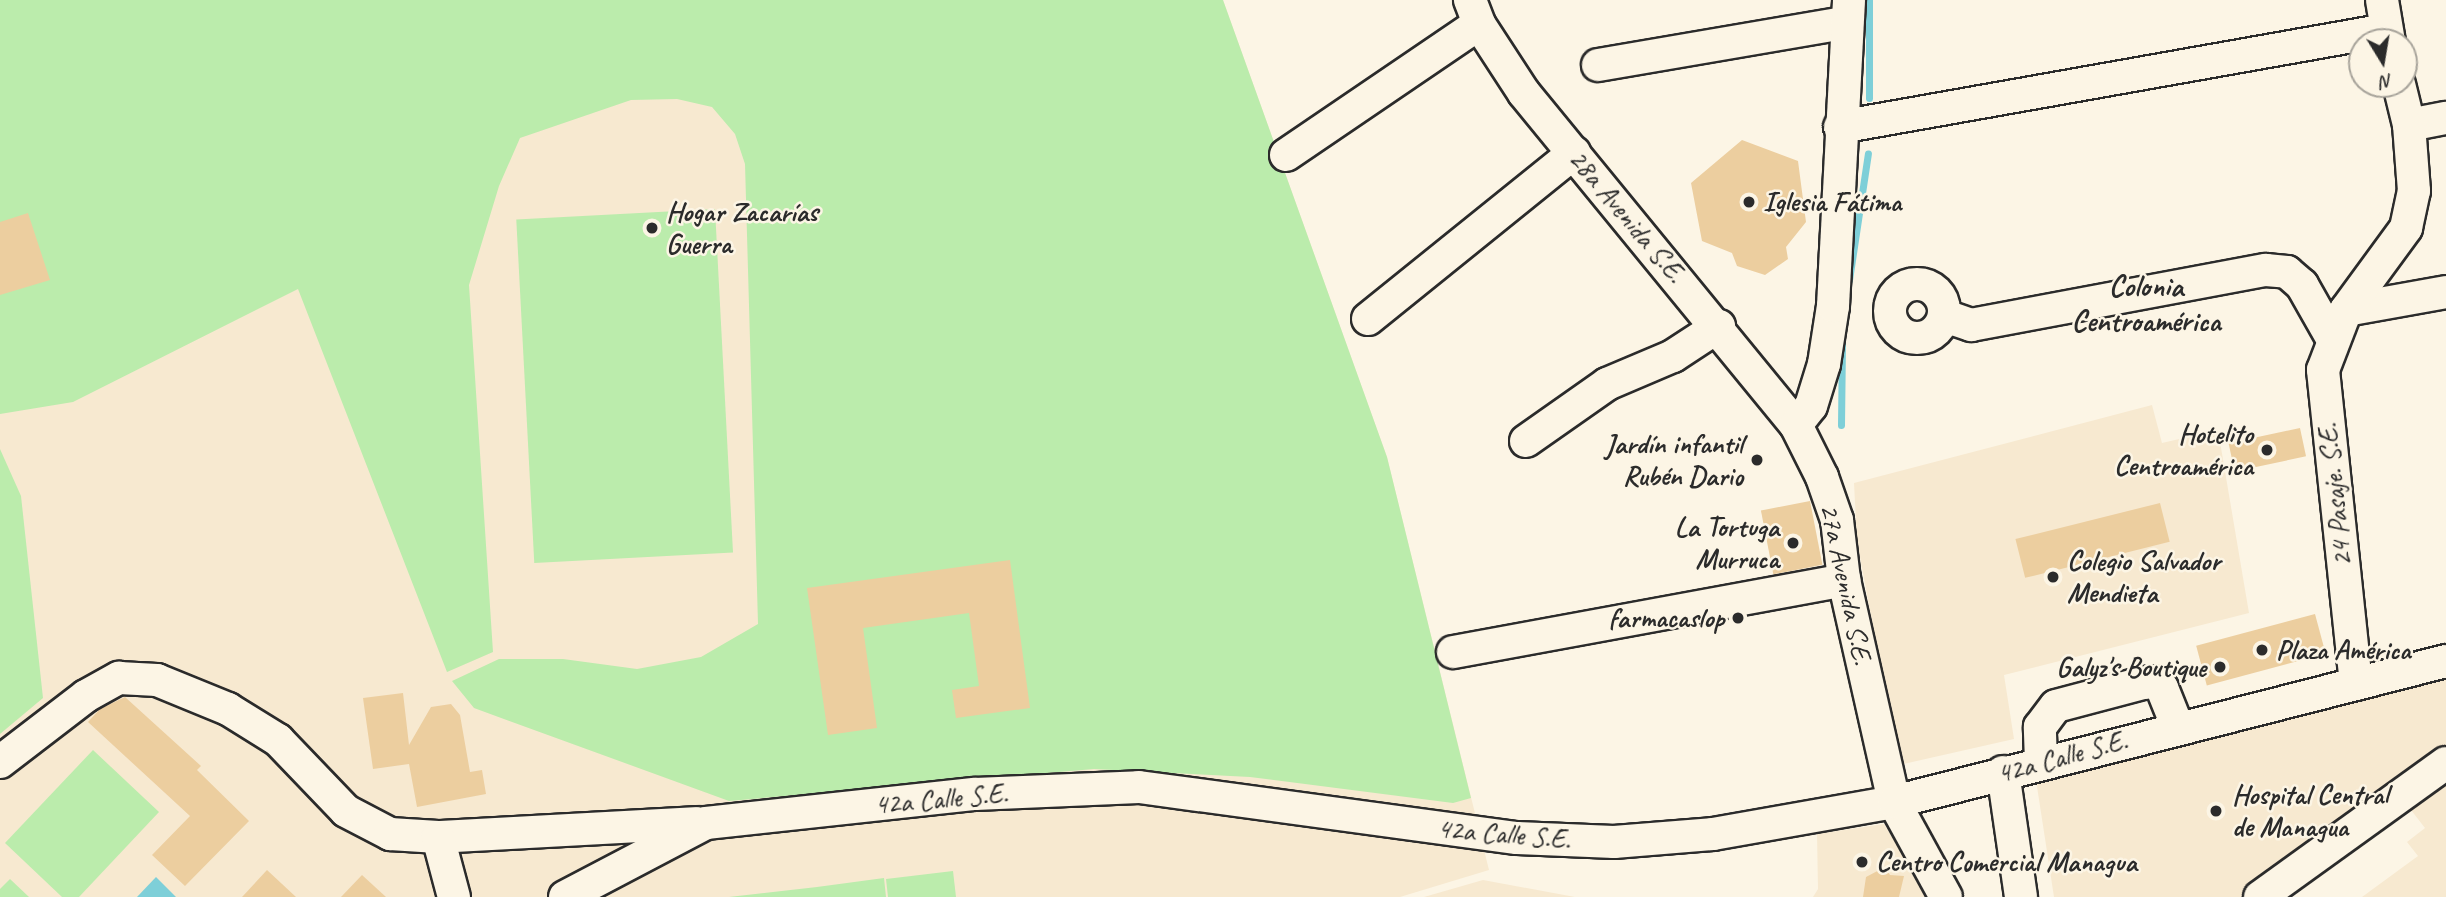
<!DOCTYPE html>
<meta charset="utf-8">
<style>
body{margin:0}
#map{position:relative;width:2446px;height:897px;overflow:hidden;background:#fcf5e5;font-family:Caveat,sans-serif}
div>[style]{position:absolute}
.built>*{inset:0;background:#f7e9d0}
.green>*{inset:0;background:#bbecac;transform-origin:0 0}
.water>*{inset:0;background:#7ecfd8}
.stream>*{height:7px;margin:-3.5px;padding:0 3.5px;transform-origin:3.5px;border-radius:3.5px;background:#7ecfd8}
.building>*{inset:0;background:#ecce9f;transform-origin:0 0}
.roads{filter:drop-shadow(2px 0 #2b2b2b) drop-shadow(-2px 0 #2b2b2b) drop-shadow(0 2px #2b2b2b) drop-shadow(0 -2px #2b2b2b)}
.minor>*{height:32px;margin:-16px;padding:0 16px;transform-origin:16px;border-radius:16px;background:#fcf5e5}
.minor>.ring{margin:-16px;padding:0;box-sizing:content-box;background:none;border:32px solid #fcf5e5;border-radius:50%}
.dots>*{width:19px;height:19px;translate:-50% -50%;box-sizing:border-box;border:4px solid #fcf5e5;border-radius:50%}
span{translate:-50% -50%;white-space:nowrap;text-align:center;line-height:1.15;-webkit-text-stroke:5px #fcf5e5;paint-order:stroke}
.poi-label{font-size:28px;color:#2b2b2b;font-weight:700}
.left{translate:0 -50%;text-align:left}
.right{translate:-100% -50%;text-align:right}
.street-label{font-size:28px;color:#2b2b2b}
.neighbourhood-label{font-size:30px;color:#2b2b2b;font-weight:700}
.north{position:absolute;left:2348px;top:28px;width:70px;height:70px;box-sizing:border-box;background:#fcf5e5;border:2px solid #a8a49b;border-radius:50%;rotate:169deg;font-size:19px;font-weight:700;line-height:28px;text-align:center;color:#2b2b2b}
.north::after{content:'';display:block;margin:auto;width:24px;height:32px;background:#2b2b2b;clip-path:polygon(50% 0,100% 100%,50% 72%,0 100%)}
</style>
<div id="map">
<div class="built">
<i style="clip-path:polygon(0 0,1223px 0,1387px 457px,1489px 870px,1400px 897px,0 897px)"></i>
<i style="clip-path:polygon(2152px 405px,2162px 443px,2218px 430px,2249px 613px,2004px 675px,2014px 739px,1899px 765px,1857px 541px,1854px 483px)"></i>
<i style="clip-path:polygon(2446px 674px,2446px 773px,2266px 897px,2054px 897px,2036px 780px)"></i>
<i style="clip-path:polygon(2446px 785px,2446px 897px,2362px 897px,2418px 856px,2407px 842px,2425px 828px,2411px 810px)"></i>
<i style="clip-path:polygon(1884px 824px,1928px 897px,1813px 897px,1818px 889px,1817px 834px)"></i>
<i style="clip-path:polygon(1483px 880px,1575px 897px,1424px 897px)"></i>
</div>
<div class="green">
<i style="clip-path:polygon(0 0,1223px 0,1387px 457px,1471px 798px,1453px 803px,1250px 777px,1094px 769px,729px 801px,474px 708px,452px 681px,499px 659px,563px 659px,637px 669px,701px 657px,758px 624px,745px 164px,735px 134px,712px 107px,677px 99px,631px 100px,520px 138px,499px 186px,469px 285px,493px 652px,447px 672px,298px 289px,73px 402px,0 414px)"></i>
<i style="left:715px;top:209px;width:344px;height:199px;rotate:87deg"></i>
<i style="clip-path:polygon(0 449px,21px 496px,43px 698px,0 734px)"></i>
<i style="clip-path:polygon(93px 750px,159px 812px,79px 897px,62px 897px,5px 843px)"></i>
<i style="clip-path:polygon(953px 871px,956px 897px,888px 897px,886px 879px)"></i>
<i style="clip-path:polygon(884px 878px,886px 897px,729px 897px,817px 887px)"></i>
<i style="clip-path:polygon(10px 879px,29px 897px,0 897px,0 889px)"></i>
</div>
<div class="water">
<i style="clip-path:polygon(156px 877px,176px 897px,137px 897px)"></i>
</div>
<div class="stream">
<i style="left:1869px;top:98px;width:98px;rotate:-90deg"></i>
<i style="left:1849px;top:280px;width:128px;rotate:-81.5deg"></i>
<i style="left:1841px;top:425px;width:81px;rotate:-89.3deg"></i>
</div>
<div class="building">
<i style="clip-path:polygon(1742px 140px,1798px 161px,1806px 222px,1786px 247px,1788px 259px,1765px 275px,1737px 266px,1732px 253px,1702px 241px,1691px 183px)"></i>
<i style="clip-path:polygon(28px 213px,50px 280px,0 295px,0 222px)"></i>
<i style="left:2300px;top:428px;width:29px;height:73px;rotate:78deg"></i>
<i style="left:1810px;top:501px;width:65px;height:50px;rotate:79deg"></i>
<i style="left:2160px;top:503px;width:40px;height:149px;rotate:76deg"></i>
<i style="clip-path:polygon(1010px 560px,1030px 708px,956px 718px,952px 690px,979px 686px,969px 613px,863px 628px,877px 728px,828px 735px,807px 588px)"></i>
<i style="left:2315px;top:614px;width:41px;height:123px;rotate:75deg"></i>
<i style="clip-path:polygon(403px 693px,409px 745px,431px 707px,451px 704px,460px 715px,470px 772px,482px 770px,486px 794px,417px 807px,409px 764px,373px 769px,363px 698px)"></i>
<i style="clip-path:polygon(125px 697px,201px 766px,197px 770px,249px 821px,185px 886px,152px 855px,190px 816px,88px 722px,100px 709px)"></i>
<i style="clip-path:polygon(1885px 867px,1890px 875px,1904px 876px,1899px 897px,1863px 897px,1866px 877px)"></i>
<i style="clip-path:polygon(267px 870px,296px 897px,242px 897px)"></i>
<i style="clip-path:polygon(362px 875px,386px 897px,341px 897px)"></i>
</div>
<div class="roads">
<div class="minor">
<i style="left:1470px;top:0;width:26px;rotate:69deg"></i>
<i style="left:1479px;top:24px;width:82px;rotate:56.9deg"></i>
<i style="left:1524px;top:93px;width:429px;rotate:50.7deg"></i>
<i style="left:1796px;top:425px;width:58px;rotate:63.4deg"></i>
<i style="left:1822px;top:477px;width:46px;rotate:70.8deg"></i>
<i style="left:1837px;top:520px;width:60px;rotate:83.3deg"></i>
<i style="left:1844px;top:580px;width:228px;rotate:77.3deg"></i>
<i style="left:1894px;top:802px;width:108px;rotate:61.3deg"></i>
<i style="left:2382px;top:0;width:43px;rotate:80.5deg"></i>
<i style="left:1598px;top:65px;width:251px;rotate:-9.7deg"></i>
<i style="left:2409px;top:125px;width:38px;rotate:-11deg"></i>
<i style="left:1840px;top:127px;width:555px;rotate:-10.07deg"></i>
<i style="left:1286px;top:155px;width:233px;rotate:-34.2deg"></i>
<i class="ring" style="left:1890px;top:284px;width:22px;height:22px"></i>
<i style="left:2346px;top:310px;width:102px;rotate:-10.2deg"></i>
<i style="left:1945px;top:316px;width:28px;rotate:19deg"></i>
<i style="left:1971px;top:325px;width:300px;rotate:-10.6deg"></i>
<i style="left:2266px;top:270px;width:21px;rotate:5deg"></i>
<i style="left:2287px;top:272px;width:20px;rotate:41deg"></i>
<i style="left:2302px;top:285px;width:61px;rotate:60.5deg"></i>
<i style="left:1368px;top:319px;width:265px;rotate:-38.9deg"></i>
<i style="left:1796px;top:425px;width:24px;rotate:-52deg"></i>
<i style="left:1811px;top:406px;width:44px;rotate:-72.8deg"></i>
<i style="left:1824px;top:364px;width:59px;rotate:-81.2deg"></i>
<i style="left:1833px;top:306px;width:306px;rotate:-87deg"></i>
<i style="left:1526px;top:441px;width:99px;rotate:-35.1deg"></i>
<i style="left:1607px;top:384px;width:72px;rotate:-23deg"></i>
<i style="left:1673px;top:356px;width:55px;rotate:-33.1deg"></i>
<i style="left:1453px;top:652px;width:398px;rotate:-10.4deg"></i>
<i style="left:2356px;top:684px;width:316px;rotate:-96deg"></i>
<i style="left:2323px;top:370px;width:64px;rotate:-69deg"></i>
<i style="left:2346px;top:310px;width:102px;rotate:-53.8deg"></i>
<i style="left:2406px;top:228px;width:38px;rotate:-78deg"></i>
<i style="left:2414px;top:191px;width:66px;rotate:-94.3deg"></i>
<i style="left:2409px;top:125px;width:42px;rotate:-103.7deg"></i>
<i style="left:0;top:762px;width:108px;rotate:-37.5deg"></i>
<i style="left:86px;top:696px;width:38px;rotate:-29deg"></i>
<i style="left:119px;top:678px;width:38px;rotate:3deg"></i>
<i style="left:157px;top:680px;width:77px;rotate:22.2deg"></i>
<i style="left:228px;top:709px;width:59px;rotate:31.8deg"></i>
<i style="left:278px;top:740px;width:98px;rotate:46.2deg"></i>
<i style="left:346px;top:811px;width:50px;rotate:27.6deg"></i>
<i style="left:390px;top:834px;width:48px;rotate:3.6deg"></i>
<i style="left:438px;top:837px;width:259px;rotate:-3.1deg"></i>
<i style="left:2041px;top:762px;width:35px;rotate:-92deg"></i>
<i style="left:2040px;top:727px;width:26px;rotate:-53deg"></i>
<i style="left:2056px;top:706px;width:90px;rotate:-14.8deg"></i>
<i style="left:2143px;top:683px;width:11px;rotate:-5deg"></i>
<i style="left:2154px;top:682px;width:10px;rotate:37deg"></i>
<i style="left:2162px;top:688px;width:43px;rotate:68.2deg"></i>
<i style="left:2003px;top:772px;width:126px;rotate:81.8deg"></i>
<i style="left:438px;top:837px;width:62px;rotate:75.1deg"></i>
<i style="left:565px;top:897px;width:159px;rotate:-27.7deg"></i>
<i style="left:706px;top:823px;width:271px;rotate:-6.2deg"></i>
<i style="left:975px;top:794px;width:164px;rotate:-2.4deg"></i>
<i style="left:1139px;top:787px;width:381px;rotate:7.7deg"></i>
<i style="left:1517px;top:838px;width:97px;rotate:2.4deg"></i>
<i style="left:1614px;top:842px;width:99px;rotate:-4.6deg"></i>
<i style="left:1713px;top:834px;width:184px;rotate:-10deg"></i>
<i style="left:1894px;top:802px;width:570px;rotate:-14.33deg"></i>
<i style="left:2260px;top:897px;width:229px;rotate:-35.8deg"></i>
</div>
</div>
<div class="dots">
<i style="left:1749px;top:202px;background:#2b2b2b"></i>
<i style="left:652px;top:228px;background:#2b2b2b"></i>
<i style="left:2267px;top:450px;background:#2b2b2b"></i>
<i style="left:1757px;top:460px;background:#2b2b2b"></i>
<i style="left:1793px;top:543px;background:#2b2b2b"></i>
<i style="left:2053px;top:577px;background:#2b2b2b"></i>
<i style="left:1738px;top:618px;background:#2b2b2b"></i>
<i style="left:2262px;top:650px;background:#2b2b2b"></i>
<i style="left:2220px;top:667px;background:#2b2b2b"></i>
<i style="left:2216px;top:811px;background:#2b2b2b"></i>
<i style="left:1862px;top:862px;background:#2b2b2b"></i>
</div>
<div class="poi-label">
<span class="left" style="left:1763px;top:202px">Iglesia Fátima</span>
<span class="left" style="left:666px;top:228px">Hogar Zacarías<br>Guerra</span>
<span class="right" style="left:2253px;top:450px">Hotelito<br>Centroamérica</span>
<span class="right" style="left:1743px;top:460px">Jardín infantil<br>Rubén Dario</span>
<span class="right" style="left:1779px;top:543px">La Tortuga<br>Murruca</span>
<span class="left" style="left:2067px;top:577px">Colegio Salvador<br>Mendieta</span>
<span class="right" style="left:1724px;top:618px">farmacaslop</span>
<span class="left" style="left:2276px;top:650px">Plaza América</span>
<span class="right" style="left:2206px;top:667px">Galyz's Boutique</span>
<span class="left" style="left:2232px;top:811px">Hospital Central<br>de Managua</span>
<span class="left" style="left:1876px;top:862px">Centro Comercial Managua</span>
</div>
<div class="street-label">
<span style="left:1627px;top:216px;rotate:50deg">28a Avenida S.E.</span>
<span style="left:2335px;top:495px;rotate:-96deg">24 Pasaje. S.E.</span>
<span style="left:1846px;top:584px;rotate:78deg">27a Avenida S.E.</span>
<span style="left:2062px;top:757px;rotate:-15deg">42a Calle S.E.</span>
<span style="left:941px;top:799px;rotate:-5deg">42a Calle S.E.</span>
<span style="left:1504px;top:834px;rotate:5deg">42a Calle S.E.</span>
</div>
<div class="neighbourhood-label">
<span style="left:2146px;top:303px">Colonia<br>Centroamérica</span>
</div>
<div class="north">N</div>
</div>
